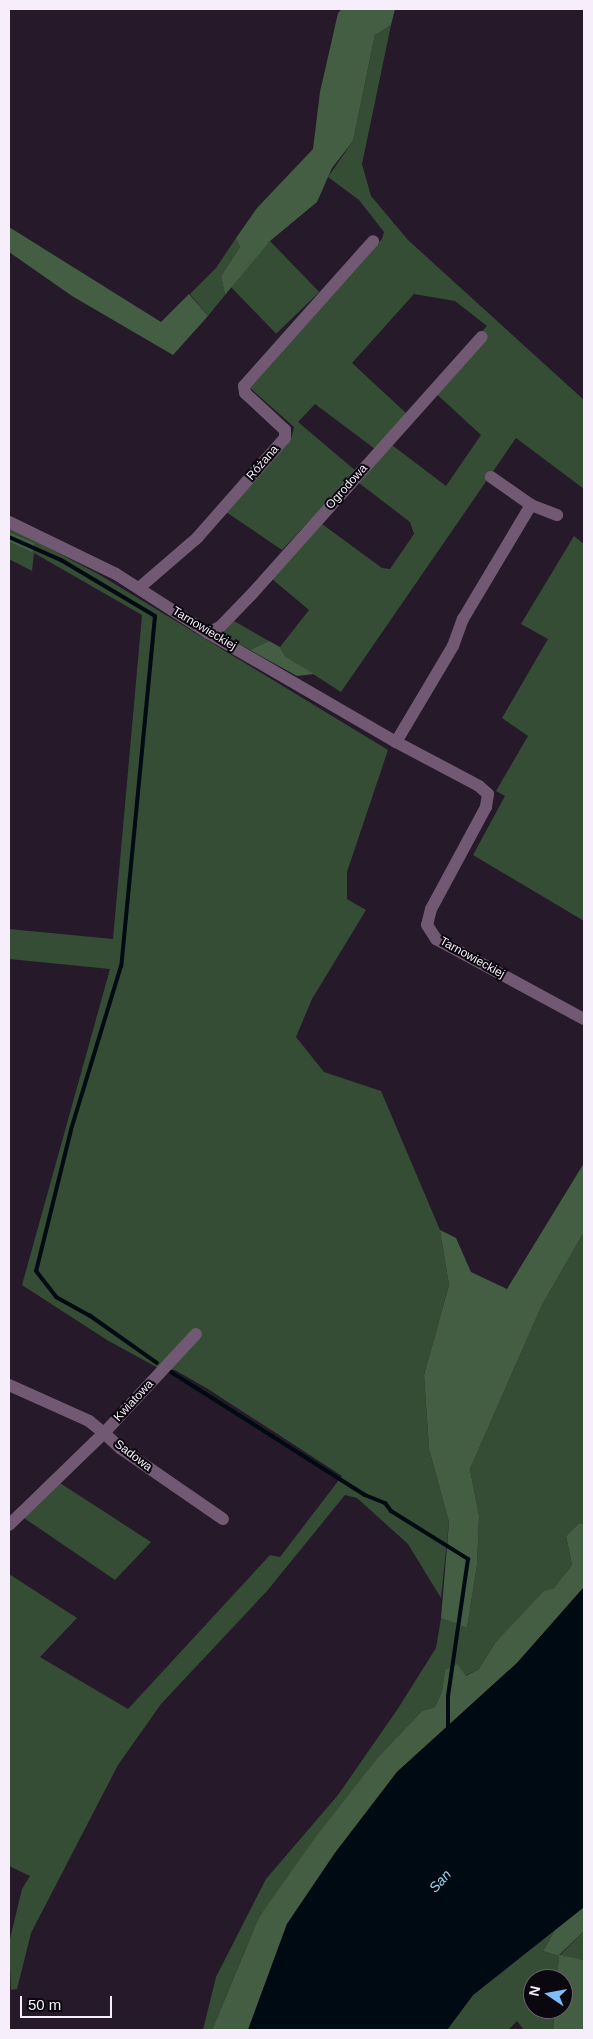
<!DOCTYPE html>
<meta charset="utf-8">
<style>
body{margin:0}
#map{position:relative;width:593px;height:2039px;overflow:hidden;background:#25192a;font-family:Helvetica,sans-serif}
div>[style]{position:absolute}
.green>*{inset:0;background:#354d34;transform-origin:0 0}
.forest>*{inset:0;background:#435e42}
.water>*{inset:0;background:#000a12}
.stream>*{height:4px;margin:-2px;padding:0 2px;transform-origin:2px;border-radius:2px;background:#000a12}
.minor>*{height:12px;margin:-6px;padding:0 6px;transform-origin:6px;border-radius:6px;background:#725973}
span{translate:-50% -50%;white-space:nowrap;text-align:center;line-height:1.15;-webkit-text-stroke:4px #0b070e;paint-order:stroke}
.street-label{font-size:12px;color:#f6eefa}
.water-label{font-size:14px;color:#90d9f8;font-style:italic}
.frame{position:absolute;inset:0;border:10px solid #f6eefa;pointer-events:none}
.north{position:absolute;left:523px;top:1969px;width:50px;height:50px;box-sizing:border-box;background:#0b070e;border:1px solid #69636c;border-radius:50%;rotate:282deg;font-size:14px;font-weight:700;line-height:20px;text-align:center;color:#f6eefa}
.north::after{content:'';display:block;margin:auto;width:18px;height:22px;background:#7fbdf9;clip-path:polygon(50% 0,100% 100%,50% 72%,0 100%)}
.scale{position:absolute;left:20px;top:1996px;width:92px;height:22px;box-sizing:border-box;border:2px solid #f6eefa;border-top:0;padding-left:6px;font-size:15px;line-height:18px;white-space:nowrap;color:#f6eefa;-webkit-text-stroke:4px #0b070e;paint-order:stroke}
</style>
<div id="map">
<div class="green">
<i style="clip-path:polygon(391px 25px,362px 164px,371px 196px,408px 240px,584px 400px,584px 489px,516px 438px,341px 692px,285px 656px,280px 647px,309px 610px,272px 579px,322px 524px,382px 568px,390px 569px,414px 534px,410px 522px,359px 483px,392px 445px,446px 486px,481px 435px,430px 388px,487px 326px,455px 301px,414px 294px,352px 363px,406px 413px,375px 449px,315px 404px,298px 422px,356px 471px,282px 550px,226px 512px,291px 439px,294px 427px,250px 388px,382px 239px,384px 232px,359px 200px,328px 177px,353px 141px,375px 35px)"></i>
<i style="clip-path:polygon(236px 238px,240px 247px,221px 276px,225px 295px,208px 316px,190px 294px,216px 268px)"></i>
<i style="left:270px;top:241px;width:71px;height:60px;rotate:46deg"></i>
<i style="clip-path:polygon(9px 527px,100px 575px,388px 750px,347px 872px,347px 899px,366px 910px,312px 999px,296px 1037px,324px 1072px,381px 1091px,440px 1230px,449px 1285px,424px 1375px,429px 1449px,449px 1522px,441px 1598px,408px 1544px,357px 1498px,345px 1495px,267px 1591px,161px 1704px,118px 1765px,31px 1933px,17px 1989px,11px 1990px,9px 1943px,22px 1889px,30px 1876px,9px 1866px,9px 1574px,77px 1618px,40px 1657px,128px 1709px,270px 1555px,280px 1557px,342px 1476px,208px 1389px,175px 1370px,158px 1368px,107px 1340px,22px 1285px,110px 969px,9px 959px,9px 929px,113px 939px,142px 615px,34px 553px,32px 571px,9px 559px,9px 542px,33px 553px,35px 543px,9px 532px)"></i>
<i style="clip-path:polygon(574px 536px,584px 544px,584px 921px,473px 855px,505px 796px,496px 791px,528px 736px,502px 718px,548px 639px,521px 624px)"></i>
<i style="clip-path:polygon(234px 621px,269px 641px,250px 650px,222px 634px)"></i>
<i style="clip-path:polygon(584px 1232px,584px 1524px,579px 1523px,566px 1536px,572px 1565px,553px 1589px,495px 1643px,479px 1669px,465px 1676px,445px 1670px,442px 1691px,435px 1707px,422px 1711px,379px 1756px,259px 1917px,212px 2030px,203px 2030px,216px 1977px,266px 1879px,338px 1795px,397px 1710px,436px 1648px,441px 1618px,467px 1628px,477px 1565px,479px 1516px,470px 1469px,542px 1305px)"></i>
<i style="clip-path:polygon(60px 1483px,151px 1542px,115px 1580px,24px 1518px)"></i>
<i style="clip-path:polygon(555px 1930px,543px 1951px,559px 1956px,584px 1931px,584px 1960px,559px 1956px,557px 1979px,533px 1979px,533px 2009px,555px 2009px,553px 2030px,524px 2030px,517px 2021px,508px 2030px,447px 2030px,473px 1995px)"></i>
</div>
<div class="forest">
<i style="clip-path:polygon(342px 9px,395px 9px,391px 25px,375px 35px,353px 141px,332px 168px,317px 202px,270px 241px,225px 295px,221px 276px,240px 247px,236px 238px,257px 208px,313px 149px,320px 92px,338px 13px)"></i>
<i style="clip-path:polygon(9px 227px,161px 322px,189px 294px,208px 316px,173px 355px,72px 296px,9px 252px)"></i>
<i style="clip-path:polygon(9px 532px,35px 543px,33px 553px,9px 542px)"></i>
<i style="clip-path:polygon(269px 641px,280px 647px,285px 656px,314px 674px,297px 676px,250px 650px)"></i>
<i style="clip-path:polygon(584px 1163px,584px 1232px,542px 1305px,470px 1469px,479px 1516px,477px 1565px,467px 1628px,441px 1618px,449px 1522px,429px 1449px,424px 1375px,449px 1285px,440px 1230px,456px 1238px,471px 1272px,507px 1289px)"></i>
<i style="clip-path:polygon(579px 1523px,584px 1524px,584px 1587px,517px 1663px,397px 1772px,335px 1853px,287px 1924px,248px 2030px,212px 2030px,259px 1917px,315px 1838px,379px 1756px,422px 1711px,435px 1707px,442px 1691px,445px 1670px,457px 1664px,466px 1676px,479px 1669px,495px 1643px,544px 1591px,553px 1589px,572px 1565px,566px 1536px)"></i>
<i style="clip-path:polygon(584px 1907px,584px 1931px,559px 1955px,584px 1960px,584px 2030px,553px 2030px,555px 2009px,563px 2009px,563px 1979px,557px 1979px,559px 1956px,543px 1951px,555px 1930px)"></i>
</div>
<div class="water">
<i style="clip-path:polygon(584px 1587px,584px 1907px,473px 1995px,447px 2030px,248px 2030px,287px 1924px,335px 1853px,397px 1772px,517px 1663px)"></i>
</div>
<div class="stream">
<i style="left:9px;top:537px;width:57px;rotate:23.9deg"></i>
<i style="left:61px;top:560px;width:109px;rotate:30.8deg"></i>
<i style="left:155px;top:616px;width:352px;rotate:95.5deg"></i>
<i style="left:121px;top:966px;width:171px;rotate:107deg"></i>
<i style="left:71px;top:1130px;width:145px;rotate:103.9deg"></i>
<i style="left:36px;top:1271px;width:33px;rotate:52deg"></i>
<i style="left:56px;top:1297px;width:38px;rotate:29deg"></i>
<i style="left:89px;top:1315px;width:83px;rotate:35.2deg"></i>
<i style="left:171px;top:1372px;width:230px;rotate:32.4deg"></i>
<i style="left:365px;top:1495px;width:22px;rotate:22deg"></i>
<i style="left:385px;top:1503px;width:10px;rotate:53deg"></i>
<i style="left:391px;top:1511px;width:91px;rotate:31.9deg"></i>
<i style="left:468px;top:1559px;width:138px;rotate:98.3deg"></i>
<i style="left:448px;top:1696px;width:34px;rotate:90deg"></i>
</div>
<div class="minor">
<i style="left:531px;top:505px;width:28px;rotate:21deg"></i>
<i style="left:9px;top:522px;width:119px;rotate:25.9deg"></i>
<i style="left:116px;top:574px;width:109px;rotate:32.7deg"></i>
<i style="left:208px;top:633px;width:217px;rotate:30.1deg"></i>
<i style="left:396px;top:742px;width:94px;rotate:27.9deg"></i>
<i style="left:479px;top:786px;width:12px;rotate:42deg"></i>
<i style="left:488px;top:794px;width:13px;rotate:99deg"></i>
<i style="left:486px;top:807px;width:116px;rotate:118.3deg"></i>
<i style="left:431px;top:909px;width:16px;rotate:104deg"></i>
<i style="left:427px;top:925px;width:17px;rotate:57deg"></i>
<i style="left:436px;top:939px;width:168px;rotate:28.4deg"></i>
<i style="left:139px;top:588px;width:77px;rotate:-40.8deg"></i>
<i style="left:197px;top:538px;width:133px;rotate:-48.7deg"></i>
<i style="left:285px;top:438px;width:8px;rotate:-90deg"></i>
<i style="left:285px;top:430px;width:54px;rotate:-137.2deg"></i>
<i style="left:245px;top:393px;width:7px;rotate:-98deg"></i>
<i style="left:244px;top:386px;width:194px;rotate:-48.3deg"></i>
<i style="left:208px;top:633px;width:13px;rotate:-27deg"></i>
<i style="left:220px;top:627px;width:45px;rotate:-45.9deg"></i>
<i style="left:251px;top:595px;width:346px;rotate:-48.2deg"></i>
<i style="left:396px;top:742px;width:112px;rotate:-59.3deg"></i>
<i style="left:453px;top:646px;width:29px;rotate:-70deg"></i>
<i style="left:463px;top:619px;width:133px;rotate:-59.2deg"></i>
<i style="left:531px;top:505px;width:49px;rotate:-145deg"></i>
<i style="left:9px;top:1385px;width:88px;rotate:24.2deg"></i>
<i style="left:89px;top:1421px;width:19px;rotate:39deg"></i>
<i style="left:104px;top:1433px;width:135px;rotate:-47.1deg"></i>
<i style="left:9px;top:1525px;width:132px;rotate:-44.1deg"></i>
<i style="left:104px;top:1433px;width:22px;rotate:43deg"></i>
<i style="left:120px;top:1448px;width:125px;rotate:34.6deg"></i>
</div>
<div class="street-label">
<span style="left:263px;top:463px;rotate:-49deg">Różana</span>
<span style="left:347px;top:487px;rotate:-48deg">Ogrodowa</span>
<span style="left:204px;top:629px;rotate:31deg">Tarnowieckiej</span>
<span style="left:472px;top:958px;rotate:29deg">Tarnowieckiej</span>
<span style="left:134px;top:1401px;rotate:-47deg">Kwiatowa</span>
<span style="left:133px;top:1456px;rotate:37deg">Sadowa</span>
</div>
<div class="water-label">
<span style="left:440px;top:1881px;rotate:-48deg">San</span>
</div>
<div class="frame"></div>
<div class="north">N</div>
<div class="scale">50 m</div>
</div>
